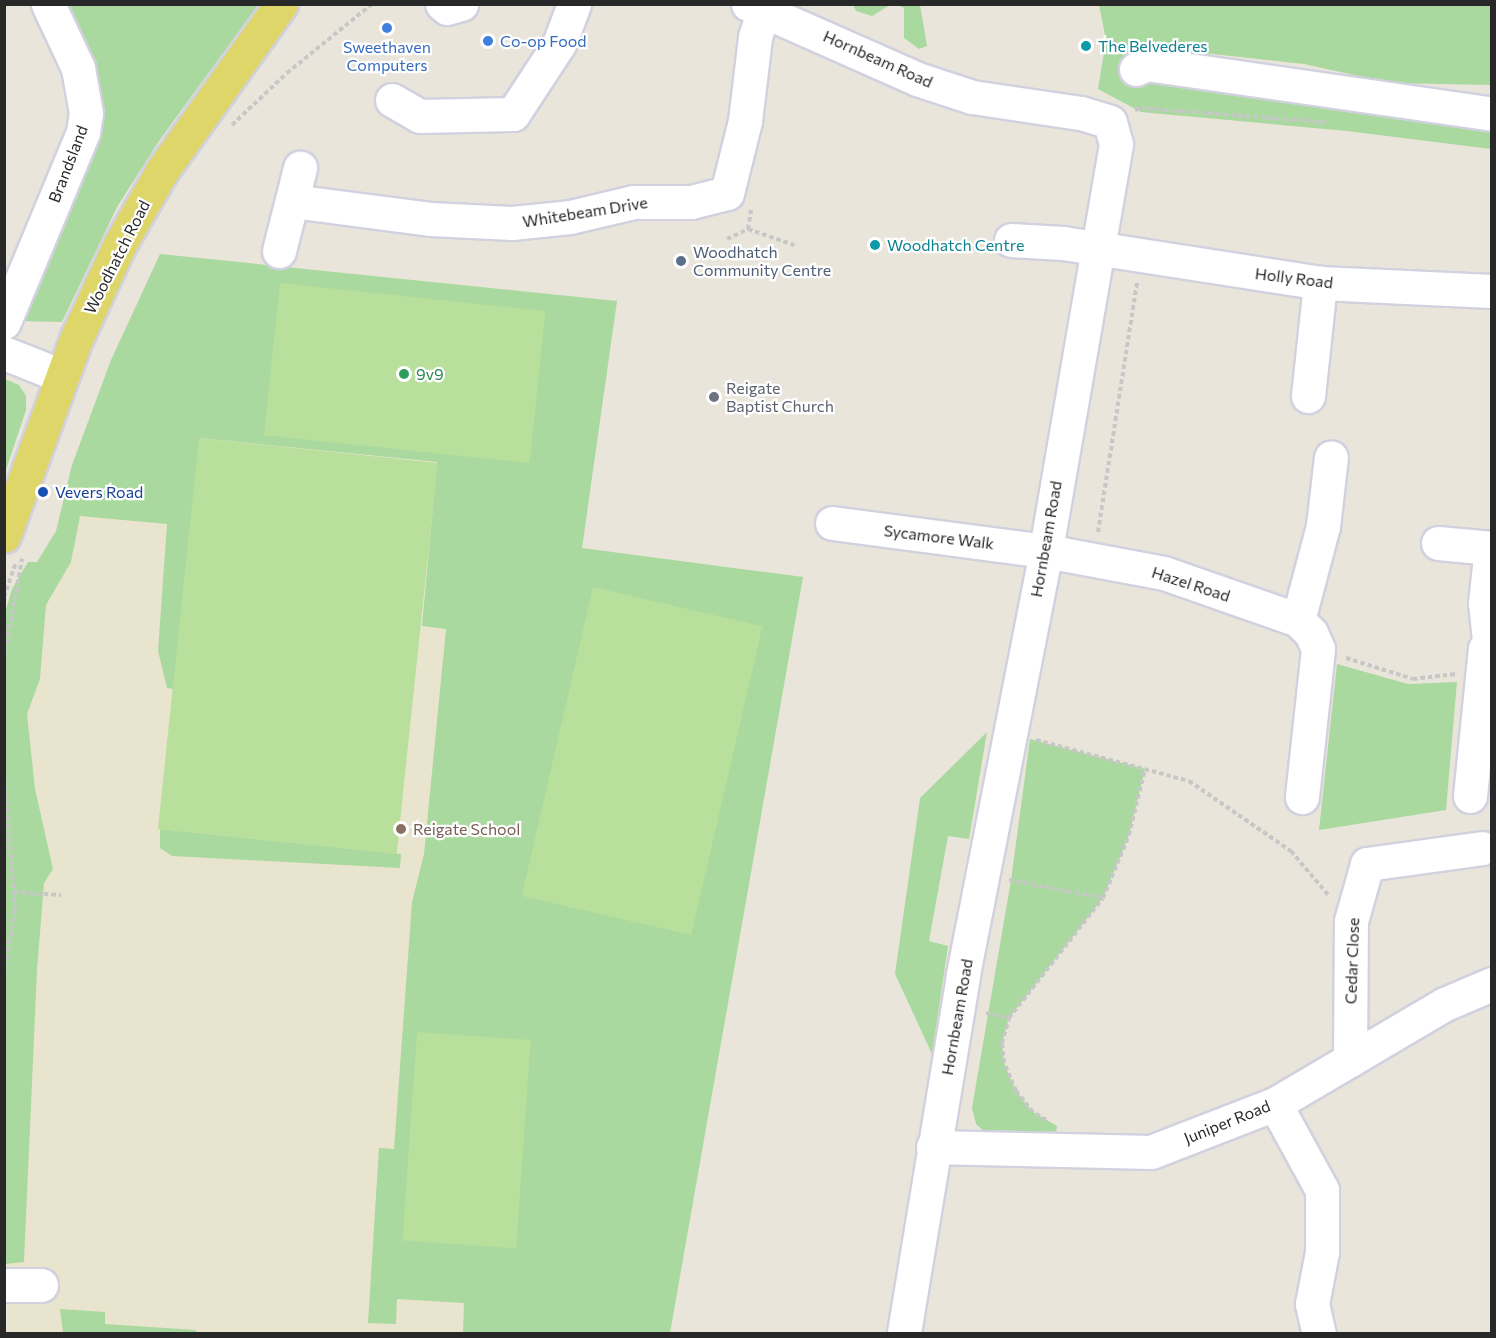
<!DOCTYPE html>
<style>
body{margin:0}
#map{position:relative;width:1496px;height:1338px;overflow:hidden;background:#e9e5db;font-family:Commissioner,sans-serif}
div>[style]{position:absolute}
.education>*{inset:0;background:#e9e4cd}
.green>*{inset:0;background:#a9d99e}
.pitch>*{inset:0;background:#b8df9b;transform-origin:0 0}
.path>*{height:4px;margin-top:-2px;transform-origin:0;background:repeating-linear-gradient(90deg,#c7c7c7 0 4.5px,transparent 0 7.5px)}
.roads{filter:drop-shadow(2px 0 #d1d1df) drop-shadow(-2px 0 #d1d1df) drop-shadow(0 2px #d1d1df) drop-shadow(0 -2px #d1d1df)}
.minor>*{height:33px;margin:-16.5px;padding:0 16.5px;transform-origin:16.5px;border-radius:16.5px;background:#fff}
.major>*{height:33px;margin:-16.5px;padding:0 16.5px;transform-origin:16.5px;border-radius:16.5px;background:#dfd66a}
.dots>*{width:16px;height:16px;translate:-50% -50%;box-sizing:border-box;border:3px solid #fff;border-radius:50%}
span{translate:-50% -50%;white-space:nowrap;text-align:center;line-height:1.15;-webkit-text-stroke:4.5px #fff;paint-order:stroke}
.shop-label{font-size:16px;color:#366cbe}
.left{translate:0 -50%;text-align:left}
.culture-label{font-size:16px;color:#0d838f}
.street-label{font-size:16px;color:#282828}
.service-label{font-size:16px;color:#4e5e75}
.leisure-label{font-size:16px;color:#27864d}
.worship-label{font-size:16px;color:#5b616d}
.transit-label{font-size:16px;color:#164399}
.education-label{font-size:16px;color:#785e54}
.frame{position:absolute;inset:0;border:6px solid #282828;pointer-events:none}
</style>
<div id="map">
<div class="education">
<i style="clip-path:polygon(160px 254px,617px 301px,582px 548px,803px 577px,670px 1333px,9px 1333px,5px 1210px,37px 970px,44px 883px,53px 869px,35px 789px,27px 714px,40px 679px,46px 605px,71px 562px,80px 516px)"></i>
</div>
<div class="green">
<i style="clip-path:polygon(68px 4px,258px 5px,159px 141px,117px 207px,62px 322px,20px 321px,85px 160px,58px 9px)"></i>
<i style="clip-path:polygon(853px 5px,853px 4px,890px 5px,872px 16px,856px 11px)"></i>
<i style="clip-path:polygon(898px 5px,920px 5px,927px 46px,919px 49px,904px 38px,904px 8px)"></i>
<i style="clip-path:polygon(1099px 5px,1491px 5px,1491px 85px,1391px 83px,1304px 64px,1158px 48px,1142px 56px,1491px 120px,1491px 149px,1347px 131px,1141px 112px,1098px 89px,1106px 40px)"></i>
<i style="clip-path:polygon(160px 254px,617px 301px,582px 548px,803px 577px,670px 1333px,463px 1333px,464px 1303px,397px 1299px,396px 1324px,368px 1323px,379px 1148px,394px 1149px,412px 902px,424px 854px,446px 629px,422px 626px,437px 462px,200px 438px,174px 689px,167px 688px,158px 651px,167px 524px,80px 516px,71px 562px,46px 605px,40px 679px,27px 714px,35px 789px,53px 869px,44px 883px,37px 970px,24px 1262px,5px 1264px,5px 613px,12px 589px,28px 562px,37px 562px,56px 531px,72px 465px,111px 360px)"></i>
<i style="clip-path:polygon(5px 379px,19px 385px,26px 396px,26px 410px,5px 473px)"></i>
<i style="clip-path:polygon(1337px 664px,1408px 684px,1457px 682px,1446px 810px,1319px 830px)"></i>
<i style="clip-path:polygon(987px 732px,969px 839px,948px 836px,929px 941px,948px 946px,932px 1054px,895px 974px,920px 798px)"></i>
<i style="clip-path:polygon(1030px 739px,1145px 769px,1129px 835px,1103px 898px,1009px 1018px,1002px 1043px,1004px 1063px,1016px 1091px,1033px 1112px,1057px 1126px,1055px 1139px,988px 1135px,976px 1124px,972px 1108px,1011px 880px)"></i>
<i style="clip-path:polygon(160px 829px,401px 854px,400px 868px,172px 856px,160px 848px)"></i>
<i style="clip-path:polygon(60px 1309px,105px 1312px,105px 1324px,196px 1330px,196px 1333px,63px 1333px)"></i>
</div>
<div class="pitch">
<i style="left:280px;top:283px;width:267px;height:153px;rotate:6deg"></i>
<i style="left:199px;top:438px;width:240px;height:393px;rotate:6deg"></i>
<i style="left:593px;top:587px;width:174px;height:317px;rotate:13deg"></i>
<i style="left:417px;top:1032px;width:114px;height:209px;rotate:4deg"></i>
</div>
<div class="path">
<i style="left:1135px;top:110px;width:6px;rotate:-18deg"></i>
<i style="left:1141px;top:108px;width:185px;rotate:4.4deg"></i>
<i style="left:232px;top:125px;width:76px;rotate:-43.4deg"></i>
<i style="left:287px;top:73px;width:109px;rotate:-39.1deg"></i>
<i style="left:748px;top:229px;width:20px;rotate:-81deg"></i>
<i style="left:727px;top:239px;width:23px;rotate:-25deg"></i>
<i style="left:748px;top:229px;width:49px;rotate:19.2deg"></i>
<i style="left:1098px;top:532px;width:253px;rotate:-81.1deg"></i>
<i style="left:4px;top:597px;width:37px;rotate:-71deg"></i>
<i style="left:4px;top:658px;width:101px;rotate:-79.7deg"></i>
<i style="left:1346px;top:658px;width:70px;rotate:17.4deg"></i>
<i style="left:1413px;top:679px;width:43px;rotate:-6.6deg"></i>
<i style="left:1036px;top:740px;width:158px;rotate:15deg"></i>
<i style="left:1189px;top:781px;width:124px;rotate:34.5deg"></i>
<i style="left:1291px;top:851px;width:59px;rotate:49.8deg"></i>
<i style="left:4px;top:771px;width:139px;rotate:85.5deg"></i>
<i style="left:15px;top:910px;width:66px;rotate:99.6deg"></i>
<i style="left:1009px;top:880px;width:96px;rotate:10.8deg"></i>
<i style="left:14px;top:892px;width:47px;rotate:3.7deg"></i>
<i style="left:986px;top:1013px;width:24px;rotate:12deg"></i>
<i style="left:1046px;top:1120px;width:15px;rotate:-148deg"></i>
<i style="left:1033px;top:1112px;width:27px;rotate:-129deg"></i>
<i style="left:1016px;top:1091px;width:30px;rotate:-113deg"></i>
<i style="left:1004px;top:1063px;width:20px;rotate:-96deg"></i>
<i style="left:1002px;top:1043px;width:26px;rotate:-74deg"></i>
<i style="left:1009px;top:1018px;width:152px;rotate:-51.9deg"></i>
<i style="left:1103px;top:898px;width:68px;rotate:-67.6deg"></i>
<i style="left:1129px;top:835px;width:68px;rotate:-76.4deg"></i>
</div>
<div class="roads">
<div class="minor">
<i style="left:442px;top:4px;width:6px;rotate:39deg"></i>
<i style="left:447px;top:8px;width:15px;rotate:-16deg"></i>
<i style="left:748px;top:4px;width:185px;rotate:23.9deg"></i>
<i style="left:917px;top:79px;width:58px;rotate:18.1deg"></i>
<i style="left:972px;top:97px;width:110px;rotate:8.4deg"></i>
<i style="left:1081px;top:113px;width:30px;rotate:17deg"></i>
<i style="left:1110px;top:122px;width:23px;rotate:75deg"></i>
<i style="left:1116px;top:144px;width:413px;rotate:99.8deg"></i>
<i style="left:1046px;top:551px;width:433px;rotate:101.1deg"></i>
<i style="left:963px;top:976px;width:363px;rotate:99.4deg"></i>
<i style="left:1136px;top:69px;width:12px;rotate:-24deg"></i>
<i style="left:1147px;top:64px;width:349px;rotate:8.2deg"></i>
<i style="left:392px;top:100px;width:32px;rotate:30deg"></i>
<i style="left:420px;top:116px;width:93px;rotate:-1.2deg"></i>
<i style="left:513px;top:114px;width:84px;rotate:-56.7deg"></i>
<i style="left:559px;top:44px;width:43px;rotate:-69.4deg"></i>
<i style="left:292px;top:201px;width:139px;rotate:7.4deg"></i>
<i style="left:430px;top:219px;width:82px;rotate:2.8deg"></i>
<i style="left:512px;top:223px;width:58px;rotate:-5.9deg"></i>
<i style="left:570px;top:217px;width:66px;rotate:-13.2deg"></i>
<i style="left:634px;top:202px;width:57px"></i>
<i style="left:691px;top:202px;width:37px;rotate:-14deg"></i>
<i style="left:727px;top:193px;width:74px;rotate:-76deg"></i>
<i style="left:745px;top:121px;width:85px;rotate:-83.2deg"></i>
<i style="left:755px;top:37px;width:29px;rotate:-72deg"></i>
<i style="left:1011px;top:240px;width:52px;rotate:3.3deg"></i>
<i style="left:1063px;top:243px;width:260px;rotate:8.8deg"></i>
<i style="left:1320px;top:283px;width:172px;rotate:2.7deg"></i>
<i style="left:279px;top:251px;width:86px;rotate:-75.8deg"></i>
<i style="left:4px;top:322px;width:206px;rotate:-67.4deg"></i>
<i style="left:83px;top:132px;width:19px;rotate:-81deg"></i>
<i style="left:86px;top:113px;width:46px;rotate:-100.1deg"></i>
<i style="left:78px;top:68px;width:71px;rotate:-115.1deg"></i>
<i style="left:4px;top:353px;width:62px;rotate:21.6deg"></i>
<i style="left:1308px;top:396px;width:114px;rotate:-83.9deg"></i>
<i style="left:832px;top:523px;width:216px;rotate:7.5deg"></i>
<i style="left:1046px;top:551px;width:120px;rotate:10.6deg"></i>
<i style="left:1164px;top:573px;width:142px;rotate:19.3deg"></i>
<i style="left:1298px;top:620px;width:18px;rotate:45deg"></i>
<i style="left:1311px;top:633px;width:17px;rotate:66deg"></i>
<i style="left:1318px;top:649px;width:149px;rotate:96.2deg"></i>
<i style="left:1438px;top:543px;width:54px;rotate:5.3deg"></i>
<i style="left:1298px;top:620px;width:97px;rotate:-75.1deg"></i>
<i style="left:1323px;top:526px;width:69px;rotate:-83.4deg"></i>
<i style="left:1489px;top:640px;width:37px;rotate:-96deg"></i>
<i style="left:1485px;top:603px;width:55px;rotate:-83.8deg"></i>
<i style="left:1470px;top:796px;width:148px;rotate:-84.2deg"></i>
<i style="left:1485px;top:649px;width:11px;rotate:-49deg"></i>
<i style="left:1350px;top:1060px;width:139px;rotate:-89.6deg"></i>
<i style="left:1351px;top:921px;width:59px;rotate:-74.3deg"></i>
<i style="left:1367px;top:864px;width:116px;rotate:-7.9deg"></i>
<i style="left:1275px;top:1104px;width:98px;rotate:61.3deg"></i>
<i style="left:1322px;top:1190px;width:62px;rotate:90deg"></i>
<i style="left:1322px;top:1252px;width:53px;rotate:100.9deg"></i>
<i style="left:1312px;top:1304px;width:31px;rotate:77deg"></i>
<i style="left:933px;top:1147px;width:218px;rotate:1.3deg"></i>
<i style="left:1151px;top:1152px;width:133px;rotate:-21.2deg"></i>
<i style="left:1275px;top:1104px;width:197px;rotate:-30.5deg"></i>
<i style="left:1445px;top:1004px;width:51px;rotate:-23.1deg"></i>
<i style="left:4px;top:1285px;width:37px"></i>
</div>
<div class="major">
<i style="left:4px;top:536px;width:212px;rotate:-69.9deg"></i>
<i style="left:77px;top:337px;width:102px;rotate:-65.2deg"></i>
<i style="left:120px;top:244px;width:84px;rotate:-60.1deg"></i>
<i style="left:162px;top:171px;width:205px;rotate:-54.5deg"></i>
</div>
</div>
<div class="dots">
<i style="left:387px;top:28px;background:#3f7fe0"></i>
<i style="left:488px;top:41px;background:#3f7fe0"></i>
<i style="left:1086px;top:46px;background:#0f9aa8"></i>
<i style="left:875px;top:245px;background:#0f9aa8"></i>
<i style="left:681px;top:261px;background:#5c6f8a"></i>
<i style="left:404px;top:374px;background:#2e9e5b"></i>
<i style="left:714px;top:397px;background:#6b7280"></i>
<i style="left:43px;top:492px;background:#1a4fb4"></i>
<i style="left:401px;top:829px;background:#8d6e63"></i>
</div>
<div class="shop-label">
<span class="left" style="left:500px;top:41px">Co-op Food</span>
<span style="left:387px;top:56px">Sweethaven<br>Computers</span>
</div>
<div class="culture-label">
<span class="left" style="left:1098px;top:46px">The Belvederes</span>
<span class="left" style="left:887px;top:245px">Woodhatch Centre</span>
</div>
<div class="street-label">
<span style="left:878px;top:59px;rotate:24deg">Hornbeam Road</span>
<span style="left:68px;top:164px;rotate:-69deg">Brandsland</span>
<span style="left:585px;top:212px;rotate:-9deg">Whitebeam Drive</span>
<span style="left:117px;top:257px;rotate:-63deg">Woodhatch Road</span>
<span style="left:1294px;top:278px;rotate:7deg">Holly Road</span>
<span style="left:939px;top:537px;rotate:7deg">Sycamore Walk</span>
<span style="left:1046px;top:539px;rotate:-80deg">Hornbeam Road</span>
<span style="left:1191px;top:584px;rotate:18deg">Hazel Road</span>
<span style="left:1352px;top:961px;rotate:-88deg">Cedar Close</span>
<span style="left:957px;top:1017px;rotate:-80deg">Hornbeam Road</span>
<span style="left:1227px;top:1122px;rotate:-22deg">Juniper Road</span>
</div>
<div class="service-label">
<span class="left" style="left:693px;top:261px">Woodhatch<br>Community Centre</span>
</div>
<div class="leisure-label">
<span class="left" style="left:416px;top:374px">9v9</span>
</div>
<div class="worship-label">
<span class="left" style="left:726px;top:397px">Reigate<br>Baptist Church</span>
</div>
<div class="transit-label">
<span class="left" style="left:55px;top:492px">Vevers Road</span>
</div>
<div class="education-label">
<span class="left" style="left:413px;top:829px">Reigate School</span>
</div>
<div class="frame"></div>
</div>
